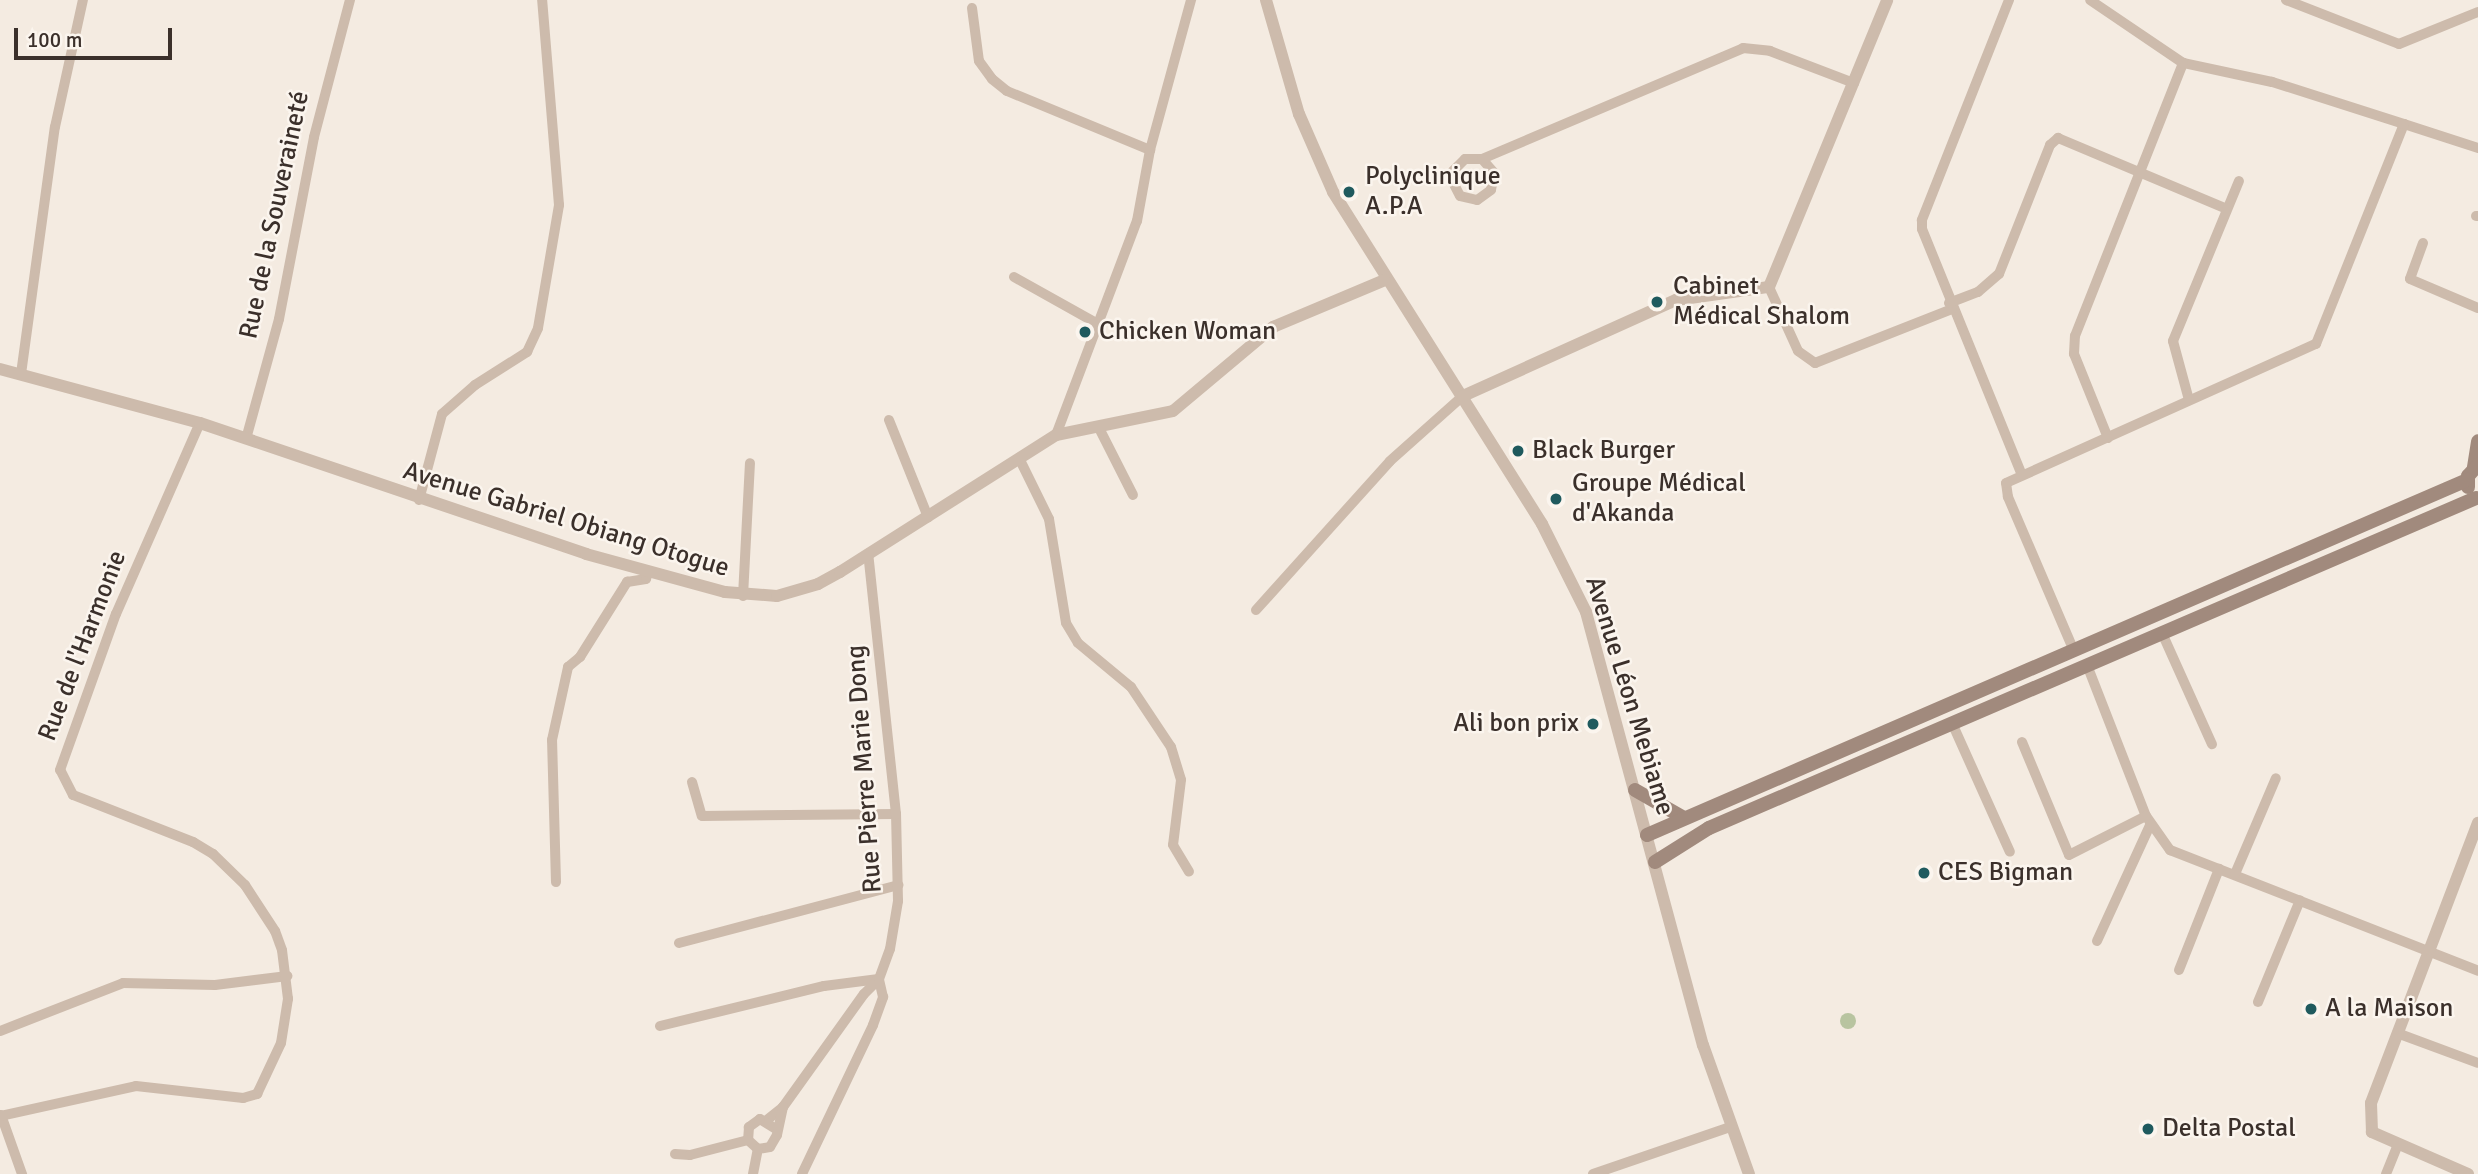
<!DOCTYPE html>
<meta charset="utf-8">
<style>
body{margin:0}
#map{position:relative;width:2478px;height:1174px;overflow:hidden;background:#f4ebe1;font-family:Signika,sans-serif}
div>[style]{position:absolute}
.green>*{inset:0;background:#b8c4a0}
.round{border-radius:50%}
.minor>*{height:10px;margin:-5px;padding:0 5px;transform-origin:5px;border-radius:5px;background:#cdbbac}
.tertiary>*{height:12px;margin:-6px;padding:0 6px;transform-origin:6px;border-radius:6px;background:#cdbbac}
.secondary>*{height:14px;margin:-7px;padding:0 7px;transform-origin:7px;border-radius:7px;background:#a18a7d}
.dots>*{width:19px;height:19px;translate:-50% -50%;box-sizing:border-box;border:4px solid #fbf5ee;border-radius:50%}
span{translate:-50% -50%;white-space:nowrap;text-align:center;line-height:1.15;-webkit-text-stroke:5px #fbf5ee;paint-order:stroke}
.poi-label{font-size:26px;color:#3b302b}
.left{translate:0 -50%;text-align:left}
.right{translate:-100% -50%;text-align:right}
.street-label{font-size:26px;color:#3b302b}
.scale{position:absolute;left:14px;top:28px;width:158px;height:32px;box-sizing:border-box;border:4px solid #3b302b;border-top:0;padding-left:9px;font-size:21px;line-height:24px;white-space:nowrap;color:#3b302b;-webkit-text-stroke:5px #fbf5ee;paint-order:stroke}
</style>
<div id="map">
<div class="green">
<i class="round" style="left:1840px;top:1013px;width:16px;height:16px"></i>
</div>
<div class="minor">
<i style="left:2009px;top:0;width:237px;rotate:111.6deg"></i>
<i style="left:1922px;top:220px;width:9px;rotate:90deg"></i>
<i style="left:1922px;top:229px;width:263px;rotate:67.9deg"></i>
<i style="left:2286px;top:0;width:121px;rotate:21.3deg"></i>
<i style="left:2399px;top:44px;width:85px;rotate:-22.1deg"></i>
<i style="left:972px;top:8px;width:53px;rotate:82.5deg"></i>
<i style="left:979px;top:61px;width:22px;rotate:54deg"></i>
<i style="left:992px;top:79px;width:19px;rotate:39deg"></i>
<i style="left:1007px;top:91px;width:155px;rotate:22.4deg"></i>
<i style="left:2404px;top:124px;width:78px;rotate:18deg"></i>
<i style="left:1482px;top:159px;width:18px;rotate:49deg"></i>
<i style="left:1494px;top:173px;width:17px;rotate:100deg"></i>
<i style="left:1491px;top:190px;width:17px;rotate:144deg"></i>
<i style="left:1477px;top:200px;width:17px;rotate:-167deg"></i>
<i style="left:1460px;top:196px;width:18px;rotate:-117deg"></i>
<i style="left:1452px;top:180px;width:9px;rotate:-84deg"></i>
<i style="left:1453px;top:171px;width:17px;rotate:-45deg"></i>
<i style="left:1465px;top:159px;width:17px"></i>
<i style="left:1482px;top:159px;width:284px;rotate:-23deg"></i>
<i style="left:1743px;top:48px;width:27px;rotate:6deg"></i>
<i style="left:1770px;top:51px;width:90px;rotate:20.9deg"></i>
<i style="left:2476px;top:216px;width:2px"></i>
<i style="left:2423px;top:243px;width:38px;rotate:110deg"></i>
<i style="left:2410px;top:279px;width:74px;rotate:23.1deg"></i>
<i style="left:1014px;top:277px;width:96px;rotate:29.2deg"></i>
<i style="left:1769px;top:287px;width:70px;rotate:65.6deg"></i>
<i style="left:1798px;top:351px;width:21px;rotate:35deg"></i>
<i style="left:1815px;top:363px;width:147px;rotate:-21.5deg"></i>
<i style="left:1949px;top:303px;width:31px;rotate:-21deg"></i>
<i style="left:1978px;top:292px;width:28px;rotate:-41deg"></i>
<i style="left:1999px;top:274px;width:139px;rotate:-68.4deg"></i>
<i style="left:2050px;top:145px;width:11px;rotate:-41deg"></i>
<i style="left:2058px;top:138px;width:183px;rotate:22.8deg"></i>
<i style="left:21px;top:374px;width:249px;rotate:-82.2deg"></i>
<i style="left:55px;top:127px;width:130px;rotate:-77.6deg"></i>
<i style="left:2189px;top:400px;width:61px;rotate:-105.2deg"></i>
<i style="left:2173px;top:341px;width:173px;rotate:-67.6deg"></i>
<i style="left:889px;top:420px;width:105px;rotate:68.1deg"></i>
<i style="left:1099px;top:428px;width:75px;rotate:63.1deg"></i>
<i style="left:1056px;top:435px;width:229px;rotate:-69.3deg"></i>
<i style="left:1137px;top:221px;width:72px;rotate:-79.6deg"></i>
<i style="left:1150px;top:150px;width:156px;rotate:-74.7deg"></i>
<i style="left:2108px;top:438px;width:91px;rotate:-112deg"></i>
<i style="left:2074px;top:354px;width:18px;rotate:-87deg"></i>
<i style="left:2075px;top:336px;width:294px;rotate:-68.4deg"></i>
<i style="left:246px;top:439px;width:124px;rotate:-74.6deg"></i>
<i style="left:279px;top:319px;width:185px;rotate:-79.1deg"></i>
<i style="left:314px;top:137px;width:142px;rotate:-75.3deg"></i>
<i style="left:1019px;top:458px;width:68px;rotate:63.8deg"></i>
<i style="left:1049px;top:519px;width:105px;rotate:80.7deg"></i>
<i style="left:1066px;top:623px;width:23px;rotate:59deg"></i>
<i style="left:1078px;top:643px;width:69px;rotate:39.7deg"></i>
<i style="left:1131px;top:687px;width:72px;rotate:56.3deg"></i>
<i style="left:1171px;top:747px;width:34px;rotate:73deg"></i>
<i style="left:1181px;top:780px;width:65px;rotate:97deg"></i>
<i style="left:1173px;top:845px;width:31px;rotate:59deg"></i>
<i style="left:419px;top:500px;width:89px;rotate:-75deg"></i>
<i style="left:442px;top:414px;width:44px;rotate:-41.3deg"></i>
<i style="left:475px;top:385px;width:62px;rotate:-32.4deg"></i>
<i style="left:527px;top:352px;width:26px;rotate:-65deg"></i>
<i style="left:538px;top:328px;width:125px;rotate:-80.3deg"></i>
<i style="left:559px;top:205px;width:206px;rotate:-94.7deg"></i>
<i style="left:743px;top:596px;width:133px;rotate:-87deg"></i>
<i style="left:1256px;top:610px;width:200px;rotate:-48deg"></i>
<i style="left:1390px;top:461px;width:98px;rotate:-41.7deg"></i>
<i style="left:2162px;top:633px;width:122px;rotate:65.8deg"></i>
<i style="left:2074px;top:651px;width:168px;rotate:-113.2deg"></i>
<i style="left:2008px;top:497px;width:14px;rotate:-98deg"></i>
<i style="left:2006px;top:483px;width:340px;rotate:-24.2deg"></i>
<i style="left:2316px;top:344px;width:237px;rotate:-68.2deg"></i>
<i style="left:2404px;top:124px;width:139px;rotate:-162.3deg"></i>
<i style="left:2272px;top:82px;width:91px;rotate:-167.9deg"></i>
<i style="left:2183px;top:63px;width:112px;rotate:-145.9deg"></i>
<i style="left:2087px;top:665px;width:162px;rotate:68.7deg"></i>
<i style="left:2146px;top:816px;width:42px;rotate:54.8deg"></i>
<i style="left:2170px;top:850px;width:331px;rotate:21.4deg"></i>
<i style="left:1952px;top:723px;width:141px;rotate:65.8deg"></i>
<i style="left:2022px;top:742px;width:122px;rotate:67.4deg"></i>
<i style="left:2069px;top:855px;width:86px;rotate:-26.9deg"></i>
<i style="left:692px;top:782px;width:35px;rotate:74deg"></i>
<i style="left:702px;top:816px;width:194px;rotate:-0.6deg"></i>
<i style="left:2235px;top:874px;width:104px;rotate:-66.9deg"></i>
<i style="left:556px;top:882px;width:142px;rotate:-91.6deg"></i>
<i style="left:552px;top:740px;width:75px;rotate:-77.6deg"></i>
<i style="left:568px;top:667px;width:16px;rotate:-40deg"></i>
<i style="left:580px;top:657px;width:89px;rotate:-57.9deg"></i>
<i style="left:627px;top:582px;width:19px;rotate:-9deg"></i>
<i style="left:646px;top:579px;width:7px;rotate:-74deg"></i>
<i style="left:2097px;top:941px;width:128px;rotate:-65.4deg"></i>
<i style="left:679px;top:943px;width:227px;rotate:-14.8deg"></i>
<i style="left:2179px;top:970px;width:109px;rotate:-68.4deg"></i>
<i style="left:2258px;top:1002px;width:110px;rotate:-67.6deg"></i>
<i style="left:660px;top:1026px;width:169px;rotate:-13.7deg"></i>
<i style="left:824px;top:986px;width:55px;rotate:-7.3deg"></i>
<i style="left:0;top:1031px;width:132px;rotate:-21.3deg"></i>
<i style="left:123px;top:983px;width:92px;rotate:1.2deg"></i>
<i style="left:215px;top:985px;width:73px;rotate:-7.1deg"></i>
<i style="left:2397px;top:1033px;width:86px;rotate:20.3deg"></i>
<i style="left:1px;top:1115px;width:63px;rotate:70.4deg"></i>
<i style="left:0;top:1116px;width:139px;rotate:-12.4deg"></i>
<i style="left:136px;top:1086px;width:108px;rotate:6.4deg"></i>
<i style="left:243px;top:1098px;width:15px;rotate:-16deg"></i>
<i style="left:257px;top:1094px;width:56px;rotate:-64.8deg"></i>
<i style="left:281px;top:1043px;width:45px;rotate:-81deg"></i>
<i style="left:288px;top:999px;width:49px;rotate:-97deg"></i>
<i style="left:282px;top:950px;width:20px;rotate:-110deg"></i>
<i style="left:275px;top:931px;width:55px;rotate:-123.1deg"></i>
<i style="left:245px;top:885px;width:45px;rotate:-135.9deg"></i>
<i style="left:213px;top:854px;width:23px;rotate:-149deg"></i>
<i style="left:193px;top:842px;width:129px;rotate:-158.6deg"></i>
<i style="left:73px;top:795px;width:28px;rotate:-117deg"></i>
<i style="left:60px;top:770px;width:166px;rotate:-70.3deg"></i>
<i style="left:116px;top:614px;width:209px;rotate:-66.3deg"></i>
<i style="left:767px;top:1120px;width:21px;rotate:-39deg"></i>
<i style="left:783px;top:1107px;width:139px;rotate:-54.4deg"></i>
<i style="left:864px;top:994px;width:21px;rotate:-45deg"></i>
<i style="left:879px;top:979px;width:32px;rotate:-70deg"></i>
<i style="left:890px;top:949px;width:49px;rotate:-80.5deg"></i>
<i style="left:898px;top:901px;width:87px;rotate:-91.3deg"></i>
<i style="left:896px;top:814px;width:262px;rotate:-96.1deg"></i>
<i style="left:776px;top:1129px;width:19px;rotate:-148deg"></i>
<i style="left:760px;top:1119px;width:14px;rotate:144deg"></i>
<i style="left:749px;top:1127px;width:13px;rotate:94deg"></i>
<i style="left:748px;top:1140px;width:13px;rotate:42deg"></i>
<i style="left:758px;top:1149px;width:12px;rotate:-9deg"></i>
<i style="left:770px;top:1147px;width:14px;rotate:-60deg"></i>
<i style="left:777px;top:1135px;width:29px;rotate:-78deg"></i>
<i style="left:675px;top:1154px;width:15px;rotate:4deg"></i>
<i style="left:690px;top:1155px;width:60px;rotate:-14.5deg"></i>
<i style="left:753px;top:1174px;width:25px;rotate:-79deg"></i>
<i style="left:802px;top:1174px;width:165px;rotate:-64.5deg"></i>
<i style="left:873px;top:1025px;width:30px;rotate:-70deg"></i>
<i style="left:883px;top:997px;width:18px;rotate:-103deg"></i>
<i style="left:1593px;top:1174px;width:145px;rotate:-18.9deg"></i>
<i style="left:2386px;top:1174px;width:32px;rotate:-68deg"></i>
</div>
<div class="tertiary">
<i style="left:1266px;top:0;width:119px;rotate:73.9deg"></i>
<i style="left:1299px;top:114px;width:85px;rotate:66.4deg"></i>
<i style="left:1333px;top:192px;width:392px;rotate:57.8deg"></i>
<i style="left:1542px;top:524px;width:98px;rotate:63.4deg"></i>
<i style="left:1586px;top:612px;width:449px;rotate:74.9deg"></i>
<i style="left:1703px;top:1045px;width:137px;rotate:70.4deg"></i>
<i style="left:0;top:369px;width:207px;rotate:15.1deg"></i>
<i style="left:200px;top:423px;width:408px;rotate:18.7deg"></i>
<i style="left:586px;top:554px;width:144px;rotate:15.3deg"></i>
<i style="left:725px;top:592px;width:52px;rotate:4.4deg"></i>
<i style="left:777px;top:596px;width:43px;rotate:-16.3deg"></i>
<i style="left:818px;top:584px;width:25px;rotate:-29deg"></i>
<i style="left:840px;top:572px;width:256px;rotate:-32.4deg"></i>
<i style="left:1056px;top:435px;width:119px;rotate:-11.6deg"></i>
<i style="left:1173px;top:411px;width:131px;rotate:-40deg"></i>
<i style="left:1273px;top:327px;width:121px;rotate:-22.8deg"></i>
<i style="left:1463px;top:396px;width:234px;rotate:-24.3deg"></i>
<i style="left:1676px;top:300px;width:94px;rotate:-8deg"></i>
<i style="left:1769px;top:287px;width:310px;rotate:-67.6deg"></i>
<i style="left:2468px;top:1174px;width:105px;rotate:-156.4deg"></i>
<i style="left:2372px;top:1132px;width:29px;rotate:-92deg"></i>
<i style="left:2371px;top:1103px;width:300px;rotate:-69.1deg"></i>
</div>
<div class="secondary">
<i style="left:2474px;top:467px;width:26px;rotate:-81deg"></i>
<i style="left:2468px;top:487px;width:11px;rotate:-90deg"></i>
<i style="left:2468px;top:476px;width:15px;rotate:-48deg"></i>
<i style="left:1635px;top:790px;width:56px;rotate:29.7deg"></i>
<i style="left:1647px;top:835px;width:894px;rotate:-23.41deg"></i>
<i style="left:1655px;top:862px;width:64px;rotate:-32.2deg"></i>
<i style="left:1709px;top:828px;width:835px;rotate:-23.28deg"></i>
</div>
<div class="dots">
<i style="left:1349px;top:192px;background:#1f5a5e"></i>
<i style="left:1657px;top:302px;background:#1f5a5e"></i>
<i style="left:1085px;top:332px;background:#1f5a5e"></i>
<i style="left:1518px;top:451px;background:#1f5a5e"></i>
<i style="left:1556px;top:499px;background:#1f5a5e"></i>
<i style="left:1593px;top:724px;background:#1f5a5e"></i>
<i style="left:1924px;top:873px;background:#1f5a5e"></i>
<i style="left:2311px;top:1009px;background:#1f5a5e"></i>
<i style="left:2148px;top:1129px;background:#1f5a5e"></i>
</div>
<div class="poi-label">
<span class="left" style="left:1365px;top:192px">Polyclinique<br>A.P.A</span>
<span class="left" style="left:1673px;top:302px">Cabinet<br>Médical Shalom</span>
<span class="left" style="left:1099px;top:332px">Chicken Woman</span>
<span class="left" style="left:1532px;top:451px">Black Burger</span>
<span class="left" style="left:1572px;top:499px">Groupe Médical<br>d'Akanda</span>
<span class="right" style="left:1579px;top:724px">Ali bon prix</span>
<span class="left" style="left:1938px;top:873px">CES Bigman</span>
<span class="left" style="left:2325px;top:1009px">A la Maison</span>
<span class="left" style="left:2162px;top:1129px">Delta Postal</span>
</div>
<div class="street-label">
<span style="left:275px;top:215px;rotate:-78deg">Rue de la Souveraineté</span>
<span style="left:566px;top:520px;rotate:17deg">Avenue Gabriel Obiang Otogue</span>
<span style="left:83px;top:646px;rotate:-69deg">Rue de l'Harmonie</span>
<span style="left:1629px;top:696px;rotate:73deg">Avenue Léon Mebiame</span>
<span style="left:865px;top:769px;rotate:-94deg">Rue Pierre Marie Dong</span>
</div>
<div class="scale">100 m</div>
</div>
